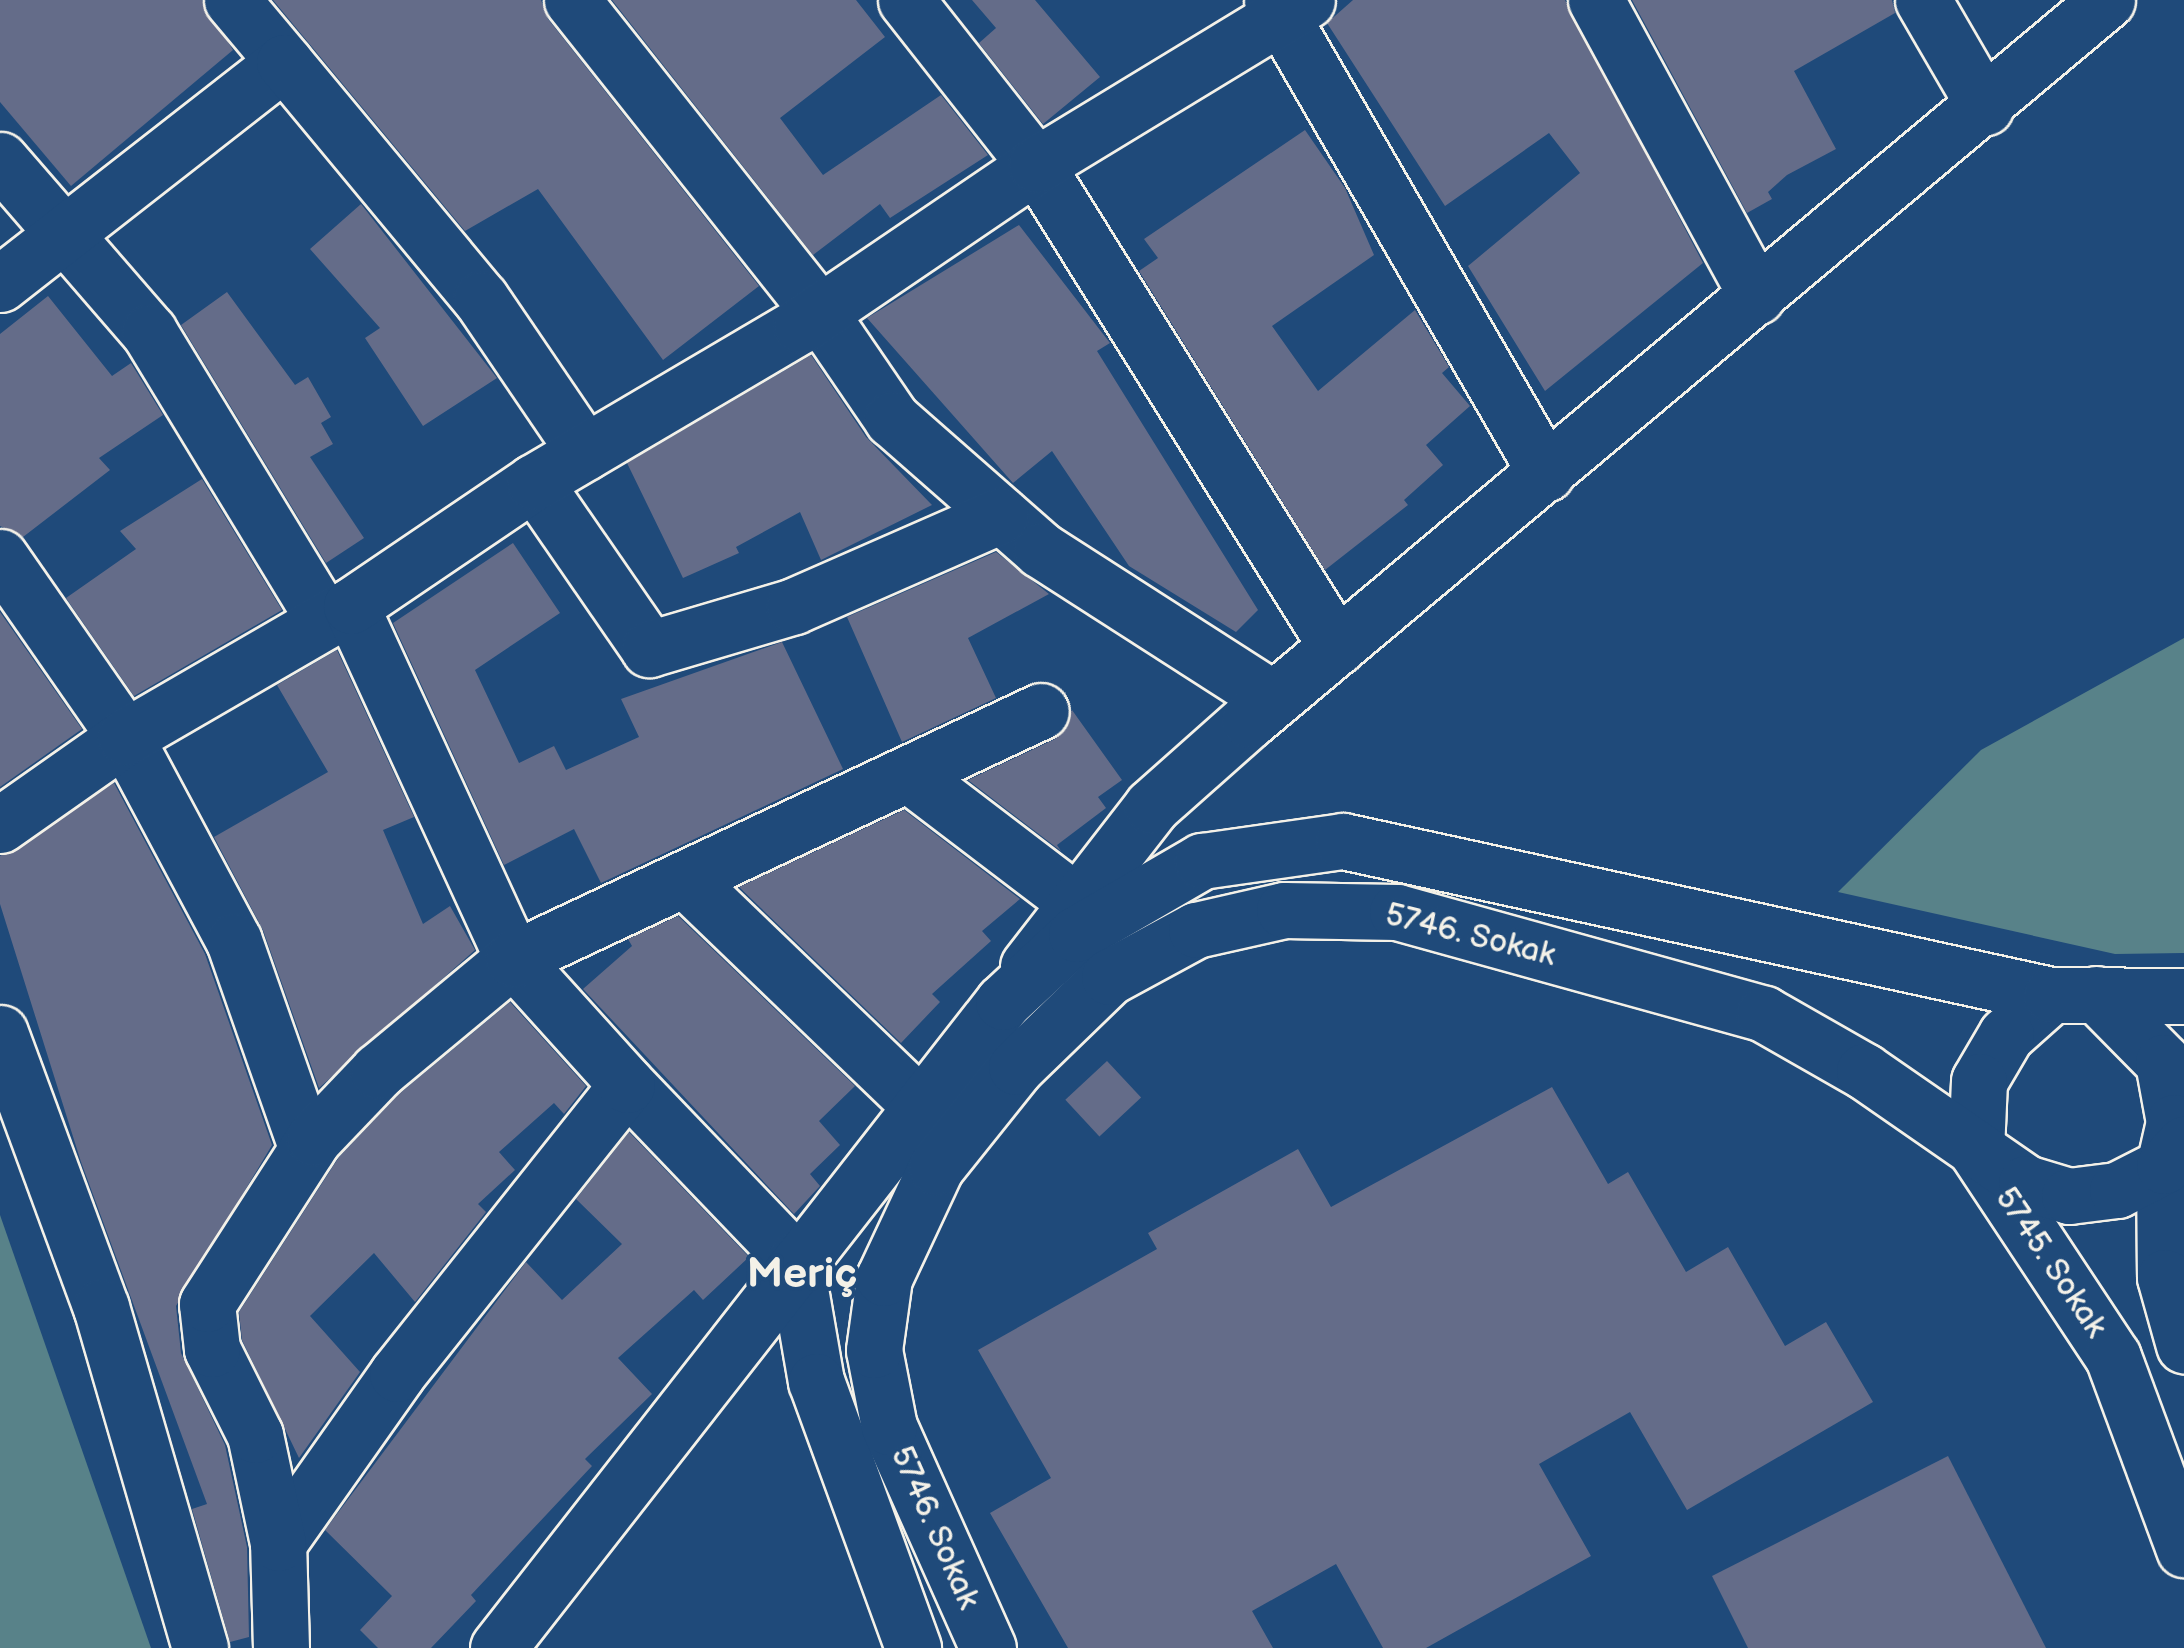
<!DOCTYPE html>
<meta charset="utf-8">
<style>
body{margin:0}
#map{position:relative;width:2184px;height:1648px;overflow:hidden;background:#1f4a7a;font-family:"Balsamiq Sans",sans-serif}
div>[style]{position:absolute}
.green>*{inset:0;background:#588289}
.building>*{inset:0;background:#646c89;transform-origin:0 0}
.roads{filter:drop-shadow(2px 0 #f4f1e8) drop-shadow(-2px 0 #f4f1e8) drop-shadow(0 2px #f4f1e8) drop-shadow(0 -2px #f4f1e8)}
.street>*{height:55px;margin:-27.5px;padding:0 27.5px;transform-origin:27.5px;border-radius:27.5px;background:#1f4a7a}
.secondary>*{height:55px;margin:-27.5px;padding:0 27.5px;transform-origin:27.5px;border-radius:27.5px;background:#1f4a7a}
span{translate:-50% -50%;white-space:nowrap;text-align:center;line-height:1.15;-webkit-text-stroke:8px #1f4a7a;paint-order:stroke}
.street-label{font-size:32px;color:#f4f1e8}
.district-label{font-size:42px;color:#f4f1e8;font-weight:700}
</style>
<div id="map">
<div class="green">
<i style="clip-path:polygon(2184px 638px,2184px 953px,2115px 954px,1838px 892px,1981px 750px)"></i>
<i style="clip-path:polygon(0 1215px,151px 1648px,0 1648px)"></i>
</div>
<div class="building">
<i style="clip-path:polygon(0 0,202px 0,233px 50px,71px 186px,0 102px)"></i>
<i style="clip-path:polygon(273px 0,541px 0,548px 19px,759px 286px,663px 360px,538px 189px,465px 231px)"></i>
<i style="clip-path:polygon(612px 0,856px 0,885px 37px,780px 118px,823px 175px,941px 95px,988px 155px,890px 218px,880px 204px,813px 255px)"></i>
<i style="clip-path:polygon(972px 0,1035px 0,1100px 77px,1043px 124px,979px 43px,996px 28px)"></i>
<i style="clip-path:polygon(1353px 0,1565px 0,1703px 263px,1545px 391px,1468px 266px,1580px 173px,1549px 133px,1445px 206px,1327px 23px)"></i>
<i style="clip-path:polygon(1632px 0,1892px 0,1895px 13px,1794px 71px,1836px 149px,1787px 175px,1768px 192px,1772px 199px,1747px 213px)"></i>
<i style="clip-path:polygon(1305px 130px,1345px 188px,1374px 255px,1272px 326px,1318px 391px,1415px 310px,1449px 367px,1442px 373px,1470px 406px,1426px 445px,1443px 465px,1404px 500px,1408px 505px,1325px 570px,1139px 271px,1158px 258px,1144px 239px)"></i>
<i style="clip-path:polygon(361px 204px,497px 378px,423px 426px,365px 338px,380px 328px,310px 249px)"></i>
<i style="clip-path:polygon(1019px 225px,1110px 343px,1097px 351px,1258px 610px,1236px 632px,1129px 566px,1052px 451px,1013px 483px,867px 318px)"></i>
<i style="clip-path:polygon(227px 292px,295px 385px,308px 377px,331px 417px,321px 423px,333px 444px,310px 457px,364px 538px,326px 563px,181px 325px)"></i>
<i style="clip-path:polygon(48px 296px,112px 376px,131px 363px,163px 415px,99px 458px,110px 470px,23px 537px,0 526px,0 334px)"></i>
<i style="clip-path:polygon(811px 355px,866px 437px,932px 505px,821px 560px,800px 512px,736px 547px,739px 553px,683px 578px,627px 463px)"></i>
<i style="clip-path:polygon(202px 479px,282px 610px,134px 696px,66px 598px,136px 549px,120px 531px)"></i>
<i style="clip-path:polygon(513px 543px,560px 613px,475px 670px,519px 763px,554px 746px,566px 770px,639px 737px,621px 699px,782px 642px,843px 769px,601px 883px,574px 829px,504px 865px,393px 623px)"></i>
<i style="clip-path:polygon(996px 552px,1049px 594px,968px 638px,996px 698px,902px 742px,847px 617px)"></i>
<i style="clip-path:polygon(0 612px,82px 729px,0 787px)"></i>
<i style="clip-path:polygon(337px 650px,414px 817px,383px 830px,423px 924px,450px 906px,475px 950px,319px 1088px,263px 930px,214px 837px,328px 772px,277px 685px)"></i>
<i style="clip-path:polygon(1072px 710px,1122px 780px,1098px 797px,1106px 808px,1057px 845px,1061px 851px,968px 780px,1055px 739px)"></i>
<i style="clip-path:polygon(114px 783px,205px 954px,272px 1145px,176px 1306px,181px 1353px,225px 1445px,247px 1547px,249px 1637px,230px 1642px,192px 1509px,207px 1504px,81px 1162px,0 904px,0 856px)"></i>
<i style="clip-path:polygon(904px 810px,1020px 899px,982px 931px,991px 941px,932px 994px,940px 1002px,901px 1043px,739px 887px)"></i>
<i style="clip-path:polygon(678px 916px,855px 1086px,819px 1121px,840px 1145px,810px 1174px,820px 1186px,794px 1214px,583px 989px,632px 946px,628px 939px)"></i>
<i style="clip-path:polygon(510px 1002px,586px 1086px,564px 1114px,554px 1103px,499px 1152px,515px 1170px,478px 1204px,486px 1212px,415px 1302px,374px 1253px,310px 1316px,360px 1372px,299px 1458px,242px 1340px,239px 1312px,339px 1157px,399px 1094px)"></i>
<i style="left:1107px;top:1061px;width:50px;height:57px;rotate:47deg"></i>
<i style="clip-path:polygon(1552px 1087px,1608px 1184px,1628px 1172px,1686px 1272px,1728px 1247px,1785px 1346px,1826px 1322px,1873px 1402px,1687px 1510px,1630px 1412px,1539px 1464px,1591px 1556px,1426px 1648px,1383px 1648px,1336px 1564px,1252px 1611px,1273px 1648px,1068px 1648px,990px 1513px,1051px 1478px,978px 1350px,1157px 1249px,1148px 1233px,1298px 1149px,1331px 1207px)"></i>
<i style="clip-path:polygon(629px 1132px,749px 1257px,703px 1300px,694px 1290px,618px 1358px,652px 1394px,585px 1459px,592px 1466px,471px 1595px,476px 1601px,431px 1648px,378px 1648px,360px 1630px,392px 1596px,325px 1530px,526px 1262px,562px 1300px,622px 1244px,576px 1199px)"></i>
<i style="clip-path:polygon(1948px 1456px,2046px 1648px,1748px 1648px,1712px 1576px)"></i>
</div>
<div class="roads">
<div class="street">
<i style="left:232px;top:0;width:81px;rotate:50deg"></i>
<i style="left:572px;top:0;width:398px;rotate:51.6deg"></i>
<i style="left:819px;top:312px;width:130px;rotate:55.7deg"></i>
<i style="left:892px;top:419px;width:198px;rotate:41.3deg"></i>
<i style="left:1041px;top:550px;width:276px;rotate:32.7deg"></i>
<i style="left:906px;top:0;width:210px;rotate:51.8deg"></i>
<i style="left:1036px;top:165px;width:568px;rotate:58.02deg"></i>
<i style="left:1272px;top:0;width:547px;rotate:59.92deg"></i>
<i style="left:1596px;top:0;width:337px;rotate:61.5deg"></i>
<i style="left:1923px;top:0;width:124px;rotate:59.9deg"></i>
<i style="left:0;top:160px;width:228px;rotate:49.1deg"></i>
<i style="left:149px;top:332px;width:338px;rotate:58.7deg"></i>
<i style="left:0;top:284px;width:360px;rotate:-38deg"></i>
<i style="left:284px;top:62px;width:308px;rotate:50.3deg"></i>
<i style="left:481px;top:299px;width:185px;rotate:55.8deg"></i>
<i style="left:534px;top:482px;width:203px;rotate:55.4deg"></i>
<i style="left:649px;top:649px;width:151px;rotate:-16.5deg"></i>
<i style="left:794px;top:606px;width:226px;rotate:-23.7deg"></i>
<i style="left:0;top:557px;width:219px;rotate:55.2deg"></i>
<i style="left:125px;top:737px;width:231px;rotate:61.9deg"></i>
<i style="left:234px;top:941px;width:220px;rotate:70.7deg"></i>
<i style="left:911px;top:776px;width:206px;rotate:37.3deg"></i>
<i style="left:0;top:825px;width:153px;rotate:-35.1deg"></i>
<i style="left:125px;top:737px;width:261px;rotate:-30.1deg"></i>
<i style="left:689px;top:883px;width:318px;rotate:43.9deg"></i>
<i style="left:1028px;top:966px;width:202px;rotate:-52.2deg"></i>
<i style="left:1152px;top:806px;width:130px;rotate:-41.6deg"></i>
<i style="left:1249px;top:720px;width:1120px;rotate:-40deg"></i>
<i style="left:0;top:1033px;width:292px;rotate:69.8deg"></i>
<i style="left:101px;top:1307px;width:355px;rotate:73.8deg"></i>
<i style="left:627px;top:1085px;width:243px;rotate:46.2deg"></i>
<i style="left:278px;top:1543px;width:207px;rotate:-54.8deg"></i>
<i style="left:397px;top:1374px;width:369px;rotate:-51.5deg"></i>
<i style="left:627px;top:1085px;width:170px;rotate:-132.1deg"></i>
<i style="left:513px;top:959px;width:388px;rotate:-114.7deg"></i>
<i style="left:351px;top:606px;width:221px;rotate:-34.1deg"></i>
<i style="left:534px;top:482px;width:310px;rotate:-30.5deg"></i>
<i style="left:801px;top:325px;width:284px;rotate:-34.2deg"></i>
<i style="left:1036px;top:165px;width:317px;rotate:-31.3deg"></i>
<i style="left:281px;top:1648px;width:105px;rotate:-91.6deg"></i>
<i style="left:278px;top:1543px;width:110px;rotate:-102deg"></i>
<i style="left:255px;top:1435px;width:96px;rotate:-116.6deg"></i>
<i style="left:212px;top:1349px;width:45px;rotate:-96.3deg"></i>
<i style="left:207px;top:1304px;width:197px;rotate:-57.2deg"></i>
<i style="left:314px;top:1138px;width:93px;rotate:-46.3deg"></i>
<i style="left:378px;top:1071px;width:175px;rotate:-39.7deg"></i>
<i style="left:513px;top:959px;width:583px;rotate:-25.16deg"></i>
</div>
<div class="secondary">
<i style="left:2096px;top:994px;width:95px;rotate:45.4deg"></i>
<i style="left:2163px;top:1062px;width:61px;rotate:79.6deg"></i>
<i style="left:2174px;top:1122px;width:45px;rotate:102.8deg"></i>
<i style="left:2164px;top:1166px;width:111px;rotate:89.5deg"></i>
<i style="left:2165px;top:1277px;width:71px;rotate:74.4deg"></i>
<i style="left:2051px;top:995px;width:60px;rotate:138.4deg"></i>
<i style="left:2006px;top:1035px;width:53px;rotate:120.4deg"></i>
<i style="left:1979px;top:1081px;width:69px;rotate:92.5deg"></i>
<i style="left:1976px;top:1150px;width:248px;rotate:56.5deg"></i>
<i style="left:2113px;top:1357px;width:205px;rotate:69.7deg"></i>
<i style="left:795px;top:1260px;width:123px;rotate:80.2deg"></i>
<i style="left:816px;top:1381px;width:284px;rotate:70deg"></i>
<i style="left:498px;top:1648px;width:820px;rotate:-51.98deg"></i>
<i style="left:1003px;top:1002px;width:100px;rotate:-43deg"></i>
<i style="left:1076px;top:934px;width:146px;rotate:-30.1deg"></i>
<i style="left:1202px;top:861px;width:142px;rotate:-8.1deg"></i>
<i style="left:1343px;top:841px;width:725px;rotate:12.27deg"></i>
<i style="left:2051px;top:995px;width:133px;rotate:0.4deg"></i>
<i style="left:988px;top:1648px;width:242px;rotate:-114.1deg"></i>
<i style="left:889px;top:1427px;width:78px;rotate:-101deg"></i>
<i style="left:874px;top:1350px;width:73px;rotate:-82.1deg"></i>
<i style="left:884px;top:1278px;width:123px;rotate:-64.9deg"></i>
<i style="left:936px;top:1167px;width:128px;rotate:-51.3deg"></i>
<i style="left:1016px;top:1067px;width:129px;rotate:-44.1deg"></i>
<i style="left:1109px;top:977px;width:99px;rotate:-28.4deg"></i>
<i style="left:1196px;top:930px;width:90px;rotate:-12.8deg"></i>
<i style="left:1284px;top:910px;width:113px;rotate:1deg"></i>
<i style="left:1397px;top:912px;width:381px;rotate:15.5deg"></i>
<i style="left:1764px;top:1014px;width:115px;rotate:29.7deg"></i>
<i style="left:1864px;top:1071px;width:197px;rotate:34.7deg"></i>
<i style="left:2026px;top:1183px;width:45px;rotate:16.8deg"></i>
<i style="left:2069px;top:1196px;width:48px;rotate:-7.1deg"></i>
<i style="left:2117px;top:1190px;width:53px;rotate:-27.1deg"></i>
<i style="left:2164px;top:1166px;width:30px;rotate:-48deg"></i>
</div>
</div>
<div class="street-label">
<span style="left:1470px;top:936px;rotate:14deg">5746. Sokak</span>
<span style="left:2050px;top:1263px;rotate:56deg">5745. Sokak</span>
<span style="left:934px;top:1528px;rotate:66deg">5746. Sokak</span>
</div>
<div class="district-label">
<span style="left:802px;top:1275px">Meriç</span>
</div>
</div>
